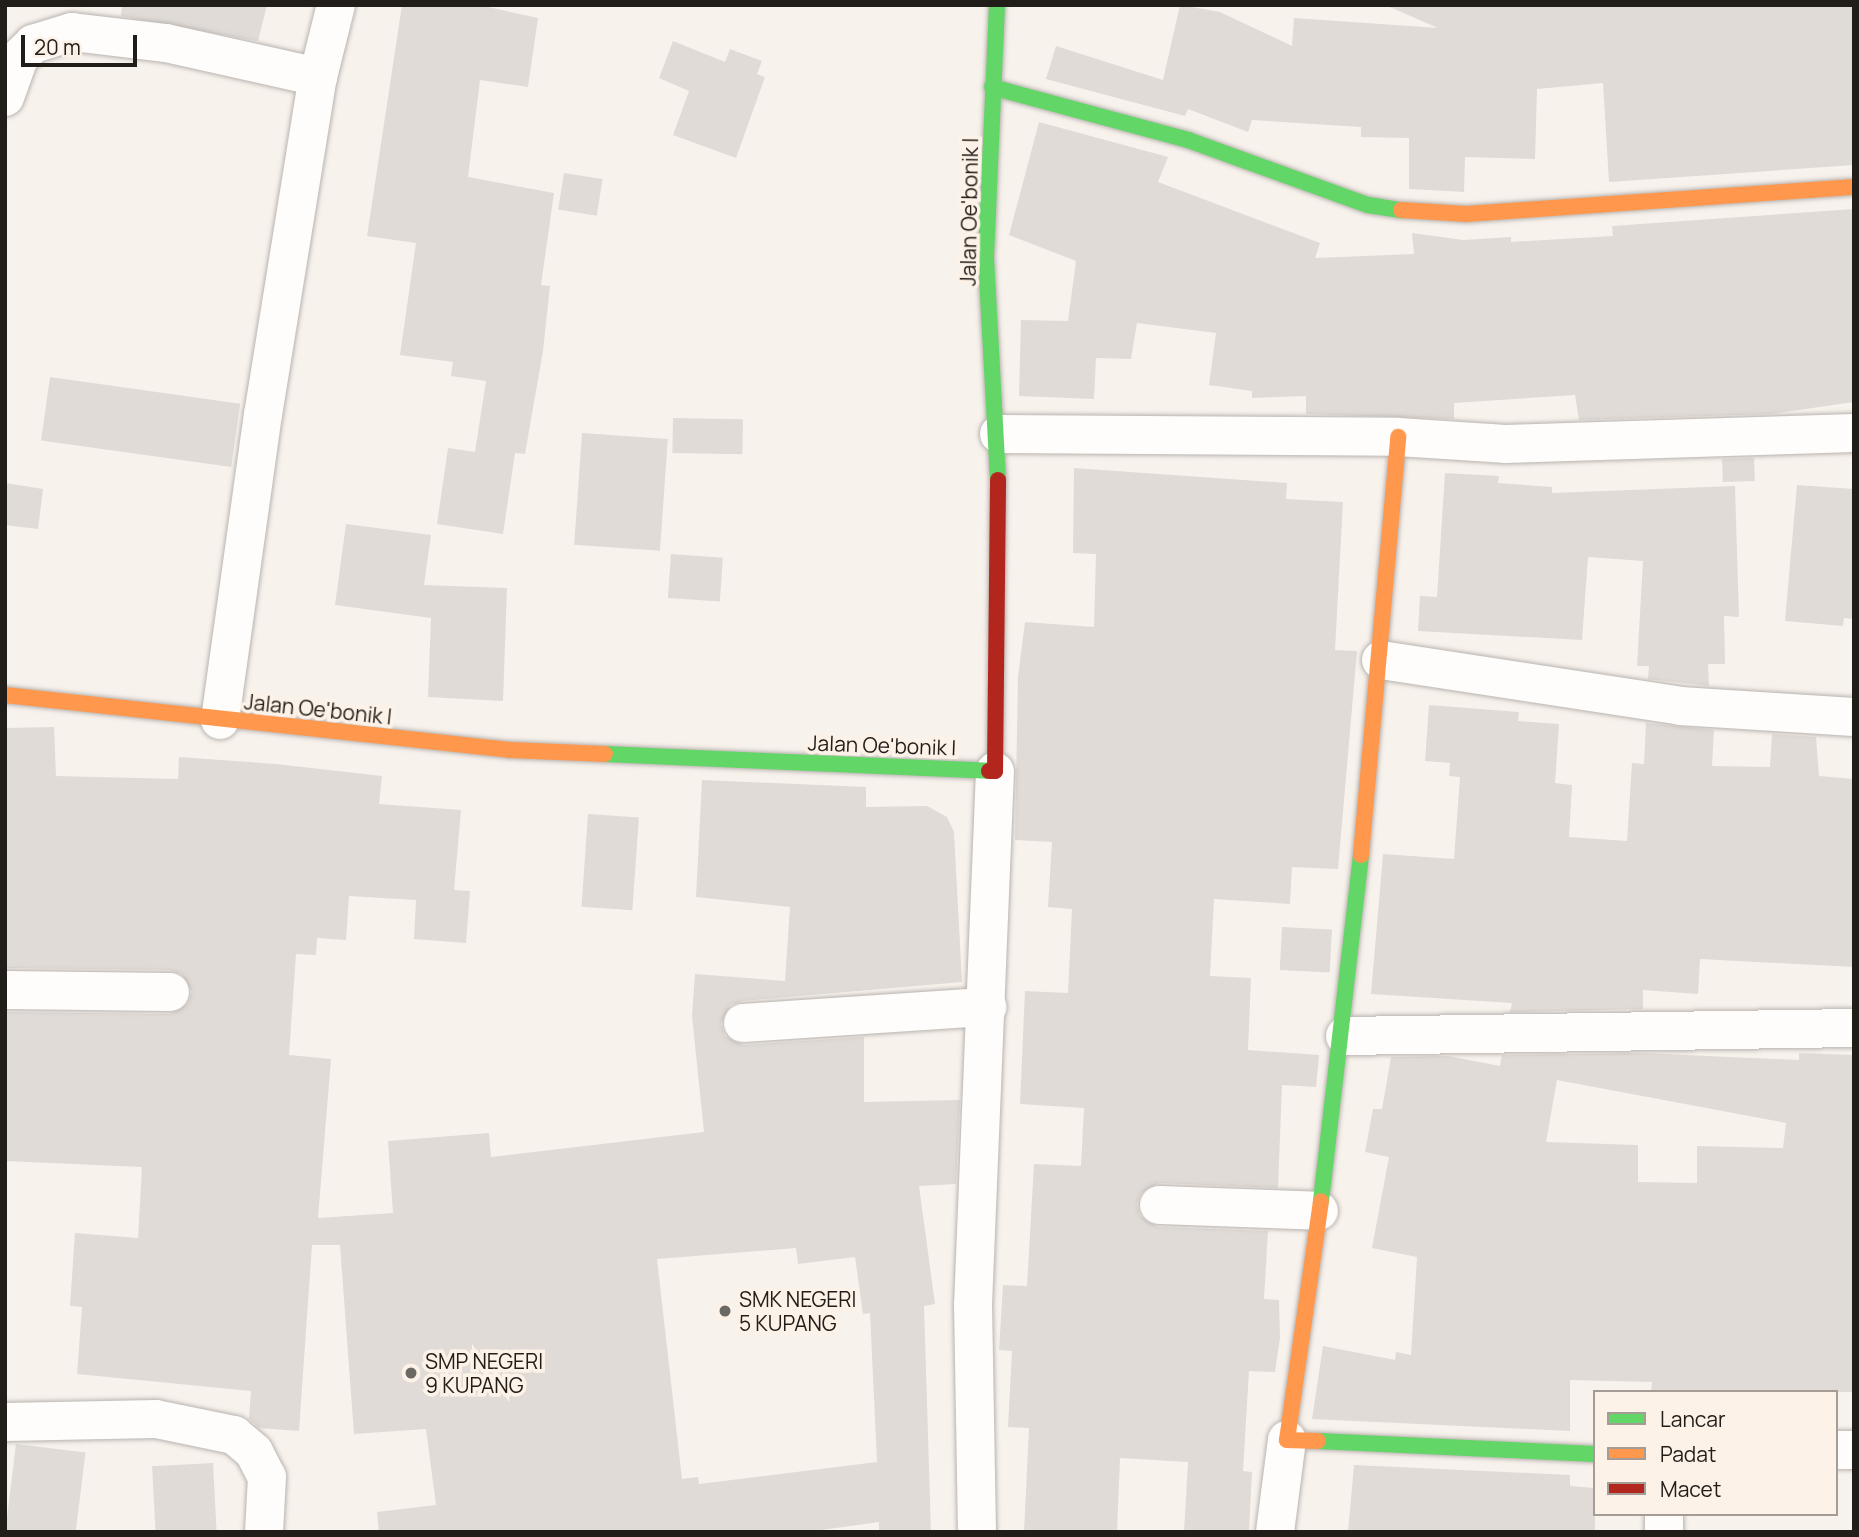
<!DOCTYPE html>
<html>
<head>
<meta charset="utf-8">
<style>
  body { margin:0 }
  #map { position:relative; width:1859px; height:1537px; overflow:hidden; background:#f8f2ed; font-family:Manrope,sans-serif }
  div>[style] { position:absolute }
  .building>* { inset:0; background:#e0dbd7; transform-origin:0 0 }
  .roads { filter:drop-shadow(0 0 2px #b9b4b0) drop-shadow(0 0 2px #b9b4b0) }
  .street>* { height:38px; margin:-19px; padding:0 19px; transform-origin:19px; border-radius:19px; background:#fefdfc }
  .fast>* { height:16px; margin:-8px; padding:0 8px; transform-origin:8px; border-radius:8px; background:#63d668 }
  .slow>* { height:16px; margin:-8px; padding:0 8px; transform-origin:8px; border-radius:8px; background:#ff974d }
  .jam>* { height:16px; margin:-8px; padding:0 8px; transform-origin:8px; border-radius:8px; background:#b3261e }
  .dots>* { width:19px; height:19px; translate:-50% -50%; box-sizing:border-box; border:4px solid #fdf2e8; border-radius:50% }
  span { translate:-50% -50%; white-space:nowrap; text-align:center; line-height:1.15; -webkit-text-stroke:7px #fdf2e8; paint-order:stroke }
  .street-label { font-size:21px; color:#211d19 }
  .poi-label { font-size:21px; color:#211d19 }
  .left { translate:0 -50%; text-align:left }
  .frame { position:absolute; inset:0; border:7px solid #211d19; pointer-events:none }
  .legend { position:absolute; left:1593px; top:1390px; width:245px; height:126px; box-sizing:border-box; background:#fdf2e8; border:2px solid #a59d95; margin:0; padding:9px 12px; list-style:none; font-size:21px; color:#211d19 }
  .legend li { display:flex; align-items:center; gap:14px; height:35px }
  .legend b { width:35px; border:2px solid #a59d95 }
  .scale { position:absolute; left:21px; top:35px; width:116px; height:32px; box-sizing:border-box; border:4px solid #211d19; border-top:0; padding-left:9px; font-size:21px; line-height:24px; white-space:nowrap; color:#211d19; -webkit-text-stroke:5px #fdf2e8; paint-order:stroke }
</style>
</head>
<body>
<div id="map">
  <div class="building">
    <i style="clip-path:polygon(122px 5px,267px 5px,258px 41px,121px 16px)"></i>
    <i style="clip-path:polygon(402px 5px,479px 5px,538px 18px,528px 87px,480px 80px,468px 177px,554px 193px,541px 285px,550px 286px,543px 351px,525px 454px,515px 453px,503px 534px,437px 524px,448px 448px,475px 452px,486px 381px,451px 376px,453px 362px,400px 355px,416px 243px,367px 236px)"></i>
    <i style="clip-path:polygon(1180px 5px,1220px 12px,1292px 46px,1294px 18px,1438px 28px,1385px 5px,1854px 5px,1854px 165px,1609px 182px,1603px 83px,1537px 89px,1535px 159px,1465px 157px,1464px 192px,1409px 189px,1409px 138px,1361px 137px,1361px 127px,1252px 120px,1248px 132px,1188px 109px,1185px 116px,1046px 79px,1056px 46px,1163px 80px)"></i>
    <i style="clip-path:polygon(673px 41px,725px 62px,730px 49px,762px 61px,757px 74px,765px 77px,736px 158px,673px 135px,689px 91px,659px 78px)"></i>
    <i style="clip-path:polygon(1039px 122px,1168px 157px,1158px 182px,1320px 243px,1315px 258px,1414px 254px,1412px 233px,1463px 240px,1511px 237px,1511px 242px,1613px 236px,1612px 226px,1854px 209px,1854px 402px,1771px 414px,1579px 420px,1575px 395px,1454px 403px,1454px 419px,1306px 414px,1306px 396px,1252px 398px,1252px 391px,1209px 385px,1216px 333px,1137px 323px,1131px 359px,1096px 358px,1094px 399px,1019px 396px,1021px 320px,1068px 321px,1076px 261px,1009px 235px)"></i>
    <i style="left:564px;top:173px;width:39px;height:37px;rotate:9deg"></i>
    <i style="left:50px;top:377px;width:192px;height:64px;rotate:8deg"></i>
    <i style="left:673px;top:418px;width:70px;height:35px;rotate:1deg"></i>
    <i style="left:582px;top:433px;width:86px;height:112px;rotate:4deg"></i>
    <i style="left:1754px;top:458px;width:23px;height:32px;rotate:88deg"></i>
    <i style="clip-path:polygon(1074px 468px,1287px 483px,1286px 499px,1343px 502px,1335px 650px,1357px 651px,1338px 869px,1292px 867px,1290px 904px,1214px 899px,1210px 976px,1251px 978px,1248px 1050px,1319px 1055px,1316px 1087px,1282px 1085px,1278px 1188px,1159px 1183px,1141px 1193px,1137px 1204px,1140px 1216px,1158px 1227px,1268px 1231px,1264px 1299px,1279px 1300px,1280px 1338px,1275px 1372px,1249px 1371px,1243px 1471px,1252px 1472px,1249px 1532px,1184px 1532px,1188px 1462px,1120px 1458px,1117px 1532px,1024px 1532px,1029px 1428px,1008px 1427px,1012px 1351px,999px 1350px,1003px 1285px,1027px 1286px,1034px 1164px,1081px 1166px,1084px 1108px,1020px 1104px,1025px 991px,1068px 993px,1072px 909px,1048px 907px,1052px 842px,1015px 840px,1018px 677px,1025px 622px,1094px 627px,1096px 554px,1073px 553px)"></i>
    <i style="clip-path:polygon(1445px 473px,1499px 476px,1498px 483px,1552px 487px,1552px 493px,1735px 486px,1739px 617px,1724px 616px,1725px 664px,1708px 664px,1709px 686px,1648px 679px,1649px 666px,1637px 666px,1643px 561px,1588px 557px,1582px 640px,1418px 631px,1420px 596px,1437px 597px)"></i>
    <i style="clip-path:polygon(5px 483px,43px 489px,38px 529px,5px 525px)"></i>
    <i style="clip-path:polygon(1797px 485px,1854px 489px,1854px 619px,1844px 618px,1843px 626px,1785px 621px)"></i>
    <i style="clip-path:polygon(346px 524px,431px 535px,424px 585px,507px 588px,503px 701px,428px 697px,431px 618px,335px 605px)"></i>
    <i style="left:671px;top:554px;width:52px;height:44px;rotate:4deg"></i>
    <i style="clip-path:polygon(1429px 705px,1519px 712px,1518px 721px,1559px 724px,1555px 783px,1572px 785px,1569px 837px,1627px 841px,1632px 763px,1644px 764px,1646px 723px,1714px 730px,1712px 766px,1770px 767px,1772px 734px,1816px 737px,1819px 776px,1854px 779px,1854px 967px,1700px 959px,1698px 994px,1643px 990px,1643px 1009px,1510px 1012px,1512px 1003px,1371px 994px,1383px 854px,1454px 859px,1460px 777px,1449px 776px,1450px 763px,1425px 761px)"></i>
    <i style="clip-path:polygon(evenodd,54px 727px,56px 776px,178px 779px,179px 757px,276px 764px,382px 776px,379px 804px,461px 810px,454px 890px,470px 891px,466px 943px,414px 939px,416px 900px,349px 896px,346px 940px,317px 938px,316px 955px,296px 954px,289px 1055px,331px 1059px,318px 1218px,393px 1213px,388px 1141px,489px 1133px,491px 1157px,704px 1132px,692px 1016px,695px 974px,785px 981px,790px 907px,696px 897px,702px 780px,866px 787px,866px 807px,927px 806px,947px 817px,954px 832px,962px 982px,742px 1001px,730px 1005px,721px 1024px,725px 1036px,744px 1045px,864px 1037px,864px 1102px,960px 1100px,956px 1184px,919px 1186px,935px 1304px,924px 1306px,931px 1532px,879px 1532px,879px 1522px,807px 1532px,379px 1532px,377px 1512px,436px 1505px,426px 1429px,354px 1434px,340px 1245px,312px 1245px,299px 1431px,259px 1428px,249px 1419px,251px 1391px,77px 1374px,82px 1307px,70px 1306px,75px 1233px,138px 1238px,142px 1167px,5px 1161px,5px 1012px,170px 1014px,188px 1004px,192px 992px,182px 974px,170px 970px,5px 968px,5px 728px,54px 727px,796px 1248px,798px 1264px,855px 1257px,863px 1314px,870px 1313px,877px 1462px,699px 1484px,698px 1477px,682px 1479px,657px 1259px,796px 1248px)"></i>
    <i style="left:588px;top:814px;width:51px;height:93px;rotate:4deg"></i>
    <i style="left:1282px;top:927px;width:50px;height:43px;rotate:3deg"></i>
    <i style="clip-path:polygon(evenodd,1641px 1053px,1799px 1060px,1799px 1053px,1854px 1055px,1854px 1392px,1651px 1392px,1652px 1382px,1570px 1380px,1570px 1431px,1312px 1419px,1323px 1346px,1395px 1360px,1396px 1352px,1411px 1355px,1417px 1257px,1372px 1248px,1389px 1157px,1365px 1152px,1373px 1109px,1382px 1109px,1391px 1057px,1448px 1056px,1500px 1066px,1502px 1055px,1641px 1053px,1557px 1080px,1786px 1123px,1783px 1148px,1697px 1146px,1697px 1183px,1638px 1182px,1638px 1145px,1546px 1142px,1557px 1080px)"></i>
    <i style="left:16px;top:1444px;width:70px;height:89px;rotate:7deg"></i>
    <i style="left:213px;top:1463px;width:69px;height:61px;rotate:87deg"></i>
    <i style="clip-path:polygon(1354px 1465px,1570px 1475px,1570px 1486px,1595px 1488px,1595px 1532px,1348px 1532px)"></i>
  </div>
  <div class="roads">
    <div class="street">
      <i style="left:5px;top:97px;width:41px;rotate:-70.3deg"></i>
      <i style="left:19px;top:58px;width:20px;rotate:-45deg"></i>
      <i style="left:33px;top:44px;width:41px;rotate:-17.1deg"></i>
      <i style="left:72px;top:32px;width:95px;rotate:6.7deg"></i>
      <i style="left:166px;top:43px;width:156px;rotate:12.6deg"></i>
      <i style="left:999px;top:434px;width:399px;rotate:0.4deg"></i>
      <i style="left:1398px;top:437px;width:107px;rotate:3.7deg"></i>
      <i style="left:1505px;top:444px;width:349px;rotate:-1.8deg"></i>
      <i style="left:1381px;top:660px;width:303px;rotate:8.7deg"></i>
      <i style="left:1680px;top:706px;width:174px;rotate:3.6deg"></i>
      <i style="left:220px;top:720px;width:308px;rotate:-82deg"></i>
      <i style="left:263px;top:415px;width:342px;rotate:-80.8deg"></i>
      <i style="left:318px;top:77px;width:74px;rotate:-76deg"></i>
      <i style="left:5px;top:990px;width:165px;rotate:0.7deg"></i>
      <i style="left:743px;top:1023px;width:245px;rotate:-3.8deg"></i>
      <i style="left:1345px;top:1036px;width:509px;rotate:-0.9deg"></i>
      <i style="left:1159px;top:1205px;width:160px;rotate:2.1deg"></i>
      <i style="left:5px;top:1422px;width:151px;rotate:-1.1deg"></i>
      <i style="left:156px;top:1419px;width:80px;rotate:11.6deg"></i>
      <i style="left:234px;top:1435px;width:26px;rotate:40deg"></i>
      <i style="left:254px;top:1452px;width:28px;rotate:63deg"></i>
      <i style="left:267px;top:1477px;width:55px;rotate:93.1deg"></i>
      <i style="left:1836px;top:1450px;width:18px"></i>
      <i style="left:977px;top:1532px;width:227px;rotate:-91deg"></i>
      <i style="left:973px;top:1305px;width:534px;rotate:-87.64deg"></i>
      <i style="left:1275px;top:1532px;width:93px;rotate:-82.6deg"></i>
      <i style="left:1664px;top:1532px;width:18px;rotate:-90deg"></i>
    </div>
    <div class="fast">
      <i style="left:997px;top:5px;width:253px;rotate:92.5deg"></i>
      <i style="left:986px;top:258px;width:222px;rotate:86.9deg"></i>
      <i style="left:992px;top:87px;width:203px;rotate:15.1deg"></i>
      <i style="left:1188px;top:140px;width:191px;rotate:19.9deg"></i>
      <i style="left:1368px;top:205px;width:33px;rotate:9deg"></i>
      <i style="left:605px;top:754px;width:384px;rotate:2.5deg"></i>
      <i style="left:1321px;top:1201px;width:348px;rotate:-83.4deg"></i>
      <i style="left:1318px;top:1441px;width:277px;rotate:2.7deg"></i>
    </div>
    <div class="slow">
      <i style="left:1401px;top:210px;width:66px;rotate:3.5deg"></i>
      <i style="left:1467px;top:214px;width:388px;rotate:-4deg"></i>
      <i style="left:5px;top:695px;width:508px;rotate:6.22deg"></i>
      <i style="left:510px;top:750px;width:95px;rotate:2.4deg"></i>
      <i style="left:1361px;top:855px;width:420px;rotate:-84.9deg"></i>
      <i style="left:1318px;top:1441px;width:31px;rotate:-178deg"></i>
      <i style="left:1287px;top:1440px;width:241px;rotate:-81.9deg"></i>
    </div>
    <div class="jam">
      <i style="left:989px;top:771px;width:6px"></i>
      <i style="left:995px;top:771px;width:291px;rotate:-89.4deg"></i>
    </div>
  </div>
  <div class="dots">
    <i style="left:725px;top:1311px;background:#6c6863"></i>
    <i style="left:411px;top:1373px;background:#6c6863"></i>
  </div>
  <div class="street-label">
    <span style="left:969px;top:212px;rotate:-89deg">Jalan Oe'bonik I</span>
    <span style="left:318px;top:709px;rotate:6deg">Jalan Oe'bonik I</span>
    <span style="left:882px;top:745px;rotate:2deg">Jalan Oe'bonik I</span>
  </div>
  <div class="poi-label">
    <span class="left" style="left:739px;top:1311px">SMK NEGERI<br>5 KUPANG</span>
    <span class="left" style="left:425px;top:1373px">SMP NEGERI<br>9 KUPANG</span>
  </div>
  <div class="frame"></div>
  <ul class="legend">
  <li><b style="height:9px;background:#63d668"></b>Lancar</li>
  <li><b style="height:9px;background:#ff974d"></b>Padat</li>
  <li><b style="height:9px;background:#b3261e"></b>Macet</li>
  </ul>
  <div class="scale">20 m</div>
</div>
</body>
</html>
